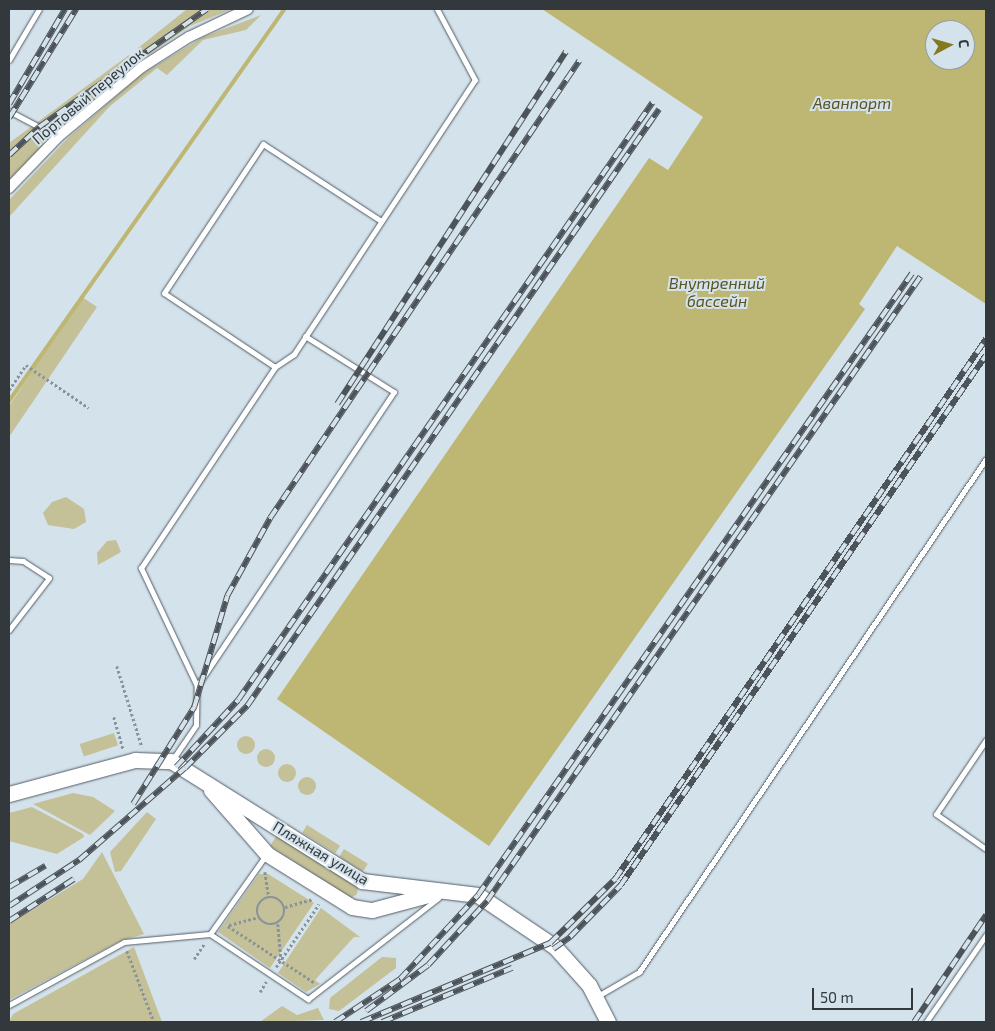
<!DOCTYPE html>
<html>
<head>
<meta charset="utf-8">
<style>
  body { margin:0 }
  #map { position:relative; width:995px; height:1031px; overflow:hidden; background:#d4e2ec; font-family:"Exo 2",sans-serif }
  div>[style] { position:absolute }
  .green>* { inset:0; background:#c4c098; transform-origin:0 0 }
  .round { border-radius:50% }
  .water>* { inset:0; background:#bdb773 }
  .stream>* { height:4px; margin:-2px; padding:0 2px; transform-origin:2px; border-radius:2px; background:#bdb773 }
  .path>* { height:2.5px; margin-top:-1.25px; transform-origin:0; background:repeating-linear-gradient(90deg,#89939a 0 2.5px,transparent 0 5px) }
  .path>.ring { margin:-1.25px; padding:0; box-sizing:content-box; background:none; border:2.5px solid #89939a; border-radius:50% }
  .roads { filter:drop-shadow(0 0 1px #515d65) drop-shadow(0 0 1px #515d65) }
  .lane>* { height:5px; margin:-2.5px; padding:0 2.5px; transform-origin:2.5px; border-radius:2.5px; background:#fff }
  .street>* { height:10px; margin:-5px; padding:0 5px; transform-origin:5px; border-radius:5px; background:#fff }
  .secondary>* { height:15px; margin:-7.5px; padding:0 7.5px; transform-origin:7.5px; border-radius:7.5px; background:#fff }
  .rail>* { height:5.5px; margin-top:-2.75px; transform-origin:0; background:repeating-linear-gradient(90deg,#d4e2ec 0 11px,#4d5459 0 22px); box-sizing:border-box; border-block:1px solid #4d5459 }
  span { translate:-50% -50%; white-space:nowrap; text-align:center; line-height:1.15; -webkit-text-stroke:4px #d4e2ec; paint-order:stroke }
  .street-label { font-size:15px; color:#32383c }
  .water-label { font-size:16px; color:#595421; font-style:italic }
  .frame { position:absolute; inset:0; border:10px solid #32383c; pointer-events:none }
  .north { position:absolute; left:925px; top:20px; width:50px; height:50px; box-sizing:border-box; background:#d4e2ec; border:1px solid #939ea6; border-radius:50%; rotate:84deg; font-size:14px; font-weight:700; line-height:20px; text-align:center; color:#32383c }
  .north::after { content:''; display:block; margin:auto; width:18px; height:22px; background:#837a1f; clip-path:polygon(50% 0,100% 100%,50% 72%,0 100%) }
  .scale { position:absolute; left:812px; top:988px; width:101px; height:22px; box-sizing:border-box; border:2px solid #32383c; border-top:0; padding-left:6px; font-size:15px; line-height:18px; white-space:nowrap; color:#32383c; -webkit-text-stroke:4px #d4e2ec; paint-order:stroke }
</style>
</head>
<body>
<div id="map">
  <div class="green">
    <i style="clip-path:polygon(187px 9px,232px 9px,190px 26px,145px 57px,138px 48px)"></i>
    <i style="clip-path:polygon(261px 15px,246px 30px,203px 40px,167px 75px,157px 68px,109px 107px,9px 217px,9px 200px,68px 138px,142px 74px,203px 37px)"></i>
    <i style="clip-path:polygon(129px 55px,137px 64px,56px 132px,9px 183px,9px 143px)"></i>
    <i style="clip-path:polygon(82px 297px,97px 307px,9px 437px,9px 406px)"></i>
    <i style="clip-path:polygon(66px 497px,84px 509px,86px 522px,74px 529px,48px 525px,43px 513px,52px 502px)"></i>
    <i style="clip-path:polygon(116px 540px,121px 552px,98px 565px,97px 553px,107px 541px)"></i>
    <i style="left:114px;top:733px;width:13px;height:36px;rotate:72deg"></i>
    <i class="round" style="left:237px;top:736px;width:18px;height:18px"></i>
    <i class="round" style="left:257px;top:749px;width:18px;height:18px"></i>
    <i class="round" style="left:278px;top:764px;width:18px;height:18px"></i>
    <i class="round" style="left:298px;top:777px;width:18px;height:18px"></i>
    <i style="clip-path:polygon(73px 793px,93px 797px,115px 811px,90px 835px,33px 804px)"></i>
    <i style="clip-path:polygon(32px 807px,83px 834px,84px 837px,57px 854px,9px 841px,9px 813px)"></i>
    <i style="clip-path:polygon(147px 812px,156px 819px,121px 871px,115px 872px,110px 852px)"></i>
    <i style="left:307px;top:825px;width:39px;height:9px;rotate:32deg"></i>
    <i style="clip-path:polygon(277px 835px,358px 887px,357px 894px,351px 898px,270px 846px)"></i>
    <i style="left:344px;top:849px;width:28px;height:9px;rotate:32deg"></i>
    <i style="clip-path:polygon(102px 852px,144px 934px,118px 942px,9px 1000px,9px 924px,83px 879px)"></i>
    <i style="clip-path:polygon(259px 874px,268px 874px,314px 903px,270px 968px,218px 932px)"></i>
    <i style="clip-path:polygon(321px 908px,360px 937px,354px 937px,315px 980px,320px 984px,306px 992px,278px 973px)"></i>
    <i style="clip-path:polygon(134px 947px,162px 1022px,9px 1022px,13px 1014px)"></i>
    <i style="clip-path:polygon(382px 957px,396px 958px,396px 968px,339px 1011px,329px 1009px,330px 998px)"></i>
    <i style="clip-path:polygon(282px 1006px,297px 1015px,318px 1008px,324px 1020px,260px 1022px)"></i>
  </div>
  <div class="water">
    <i style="clip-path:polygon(evenodd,542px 9px,986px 9px,986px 304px,897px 246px,859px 304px,865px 309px,489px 846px,277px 699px,649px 158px,668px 170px,703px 117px,542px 9px,935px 30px,965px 30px,965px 60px,935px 60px,935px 30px)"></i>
  </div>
  <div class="stream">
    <i style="left:9px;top:401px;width:479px;rotate:-54.9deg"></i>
  </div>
  <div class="path">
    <i style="left:9px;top:390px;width:30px;rotate:-56deg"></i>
    <i style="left:26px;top:365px;width:76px;rotate:34.3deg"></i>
    <i style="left:117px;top:666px;width:85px;rotate:72.8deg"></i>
    <i style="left:114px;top:717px;width:33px;rotate:74deg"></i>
    <i style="left:265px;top:872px;width:25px;rotate:81deg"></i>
    <i class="ring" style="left:257px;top:897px;width:25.5px;height:25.5px"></i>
    <i style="left:285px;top:907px;width:29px;rotate:-16deg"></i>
    <i style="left:278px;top:924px;width:36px;rotate:85deg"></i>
    <i style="left:229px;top:925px;width:31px;rotate:-15deg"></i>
    <i style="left:228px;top:926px;width:104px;rotate:33.2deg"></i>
    <i style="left:127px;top:951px;width:76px;rotate:69.2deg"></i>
    <i style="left:194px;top:959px;width:18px;rotate:-56deg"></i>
    <i style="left:276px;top:967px;width:76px;rotate:-55.7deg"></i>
    <i style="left:260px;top:992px;width:12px;rotate:-59deg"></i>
  </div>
  <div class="roads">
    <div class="lane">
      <i style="left:9px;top:60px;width:59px;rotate:-59.5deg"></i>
      <i style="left:9px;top:111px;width:55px;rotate:28deg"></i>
      <i style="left:275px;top:367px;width:133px;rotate:-146.3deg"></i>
      <i style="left:164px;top:293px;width:179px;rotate:-56.4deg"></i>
      <i style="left:263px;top:144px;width:141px;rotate:33.1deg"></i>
      <i style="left:9px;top:560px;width:14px;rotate:4deg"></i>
      <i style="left:23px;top:561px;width:31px;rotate:33deg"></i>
      <i style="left:49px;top:578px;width:66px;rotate:127.6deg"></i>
      <i style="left:197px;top:686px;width:354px;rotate:-56.2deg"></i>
      <i style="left:394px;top:392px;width:105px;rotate:-147.8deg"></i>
      <i style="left:986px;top:740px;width:89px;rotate:124deg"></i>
      <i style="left:936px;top:814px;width:61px;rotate:35deg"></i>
      <i style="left:173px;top:759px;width:41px;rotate:-55.9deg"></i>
      <i style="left:196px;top:725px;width:39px;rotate:-89deg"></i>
      <i style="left:197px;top:686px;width:131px;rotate:-115.4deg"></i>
      <i style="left:141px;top:568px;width:242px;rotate:-56.3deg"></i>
      <i style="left:275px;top:367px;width:23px;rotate:-34deg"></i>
      <i style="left:294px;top:354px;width:328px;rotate:-56.6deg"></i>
      <i style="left:475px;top:80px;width:81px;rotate:-118.2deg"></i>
      <i style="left:210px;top:934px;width:97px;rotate:-54.7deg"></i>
      <i style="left:596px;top:997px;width:50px;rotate:-30.2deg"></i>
      <i style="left:639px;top:972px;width:619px;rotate:-55.93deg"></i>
      <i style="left:9px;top:1005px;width:131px;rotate:-28.7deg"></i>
      <i style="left:124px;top:942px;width:86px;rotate:-5.3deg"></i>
      <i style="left:210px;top:934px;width:118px;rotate:33.6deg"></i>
      <i style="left:308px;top:999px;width:165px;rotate:-37.8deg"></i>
      <i style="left:926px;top:1022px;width:106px;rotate:-55.4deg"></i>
    </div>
    <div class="street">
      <i style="left:9px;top:188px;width:71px;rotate:-46.1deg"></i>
      <i style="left:58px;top:137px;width:109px;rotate:-39.8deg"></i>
      <i style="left:142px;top:67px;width:56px;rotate:-32.6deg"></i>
      <i style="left:189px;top:37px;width:65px;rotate:-25.4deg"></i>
    </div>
    <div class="secondary">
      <i style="left:211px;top:790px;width:85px;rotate:48.8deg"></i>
      <i style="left:267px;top:854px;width:100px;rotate:31.9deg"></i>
      <i style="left:352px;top:907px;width:20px;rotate:9deg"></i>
      <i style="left:372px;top:910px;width:66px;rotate:-14.9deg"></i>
      <i style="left:9px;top:794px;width:131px;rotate:-15.1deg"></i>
      <i style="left:135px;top:760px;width:36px;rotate:2deg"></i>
      <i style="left:171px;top:761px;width:226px;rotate:32.1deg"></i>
      <i style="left:362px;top:881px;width:117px;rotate:6.9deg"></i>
      <i style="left:478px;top:895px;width:93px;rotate:34deg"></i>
      <i style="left:555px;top:947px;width:51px;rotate:48.2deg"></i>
      <i style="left:589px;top:985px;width:42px;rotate:62.8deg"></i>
    </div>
  </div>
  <div class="rail">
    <i style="left:9px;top:104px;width:110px;rotate:-59.5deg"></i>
    <i style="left:9px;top:118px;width:128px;rotate:-58.4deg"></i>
    <i style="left:9px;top:155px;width:41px;rotate:-43deg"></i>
    <i style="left:39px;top:127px;width:205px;rotate:-35.1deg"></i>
    <i style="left:337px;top:404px;width:420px;rotate:-57deg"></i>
    <i style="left:176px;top:767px;width:91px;rotate:-47.2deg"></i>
    <i style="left:238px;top:700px;width:727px;rotate:-55.26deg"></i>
    <i style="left:133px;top:804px;width:115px;rotate:-57.8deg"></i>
    <i style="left:194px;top:707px;width:116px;rotate:-73.4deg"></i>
    <i style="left:227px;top:596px;width:89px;rotate:-61.1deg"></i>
    <i style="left:270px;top:518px;width:552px;rotate:-55.94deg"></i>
    <i style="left:9px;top:887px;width:42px;rotate:-30.3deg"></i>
    <i style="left:9px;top:906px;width:84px;rotate:-33.3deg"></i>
    <i style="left:79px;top:860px;width:140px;rotate:-41deg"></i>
    <i style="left:185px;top:768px;width:88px;rotate:-45deg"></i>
    <i style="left:247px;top:706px;width:725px;rotate:-55.39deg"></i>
    <i style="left:9px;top:921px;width:77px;rotate:-32.9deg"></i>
    <i style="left:553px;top:949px;width:21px;rotate:-35deg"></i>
    <i style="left:570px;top:937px;width:71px;rotate:-45.6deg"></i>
    <i style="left:620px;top:886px;width:645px;rotate:-55.42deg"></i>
    <i style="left:366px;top:1011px;width:77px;rotate:-36.6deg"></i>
    <i style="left:428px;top:965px;width:87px;rotate:-47.3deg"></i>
    <i style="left:487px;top:901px;width:760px;rotate:-55.24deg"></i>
    <i style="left:335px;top:1022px;width:78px;rotate:-33.5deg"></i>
    <i style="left:400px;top:979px;width:115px;rotate:-47.1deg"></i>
    <i style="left:478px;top:895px;width:758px;rotate:-55.09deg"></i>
    <i style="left:361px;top:1022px;width:205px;rotate:-22.7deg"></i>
    <i style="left:550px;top:943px;width:91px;rotate:-44.6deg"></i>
    <i style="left:615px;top:879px;width:655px;rotate:-55.51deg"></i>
    <i style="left:382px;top:1022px;width:141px;rotate:-22.6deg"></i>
    <i style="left:914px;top:1022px;width:129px;rotate:-56.1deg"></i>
  </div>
  <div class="street-label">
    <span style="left:88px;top:96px;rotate:-40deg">Портовый переулок</span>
    <span style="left:321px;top:853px;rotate:31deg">Пляжная улица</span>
  </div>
  <div class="water-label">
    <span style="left:852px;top:103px">Аванпорт</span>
    <span style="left:717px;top:292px">Внутренний<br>бассейн</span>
  </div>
  <div class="frame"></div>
  <div class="north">С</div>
  <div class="scale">50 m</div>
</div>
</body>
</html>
